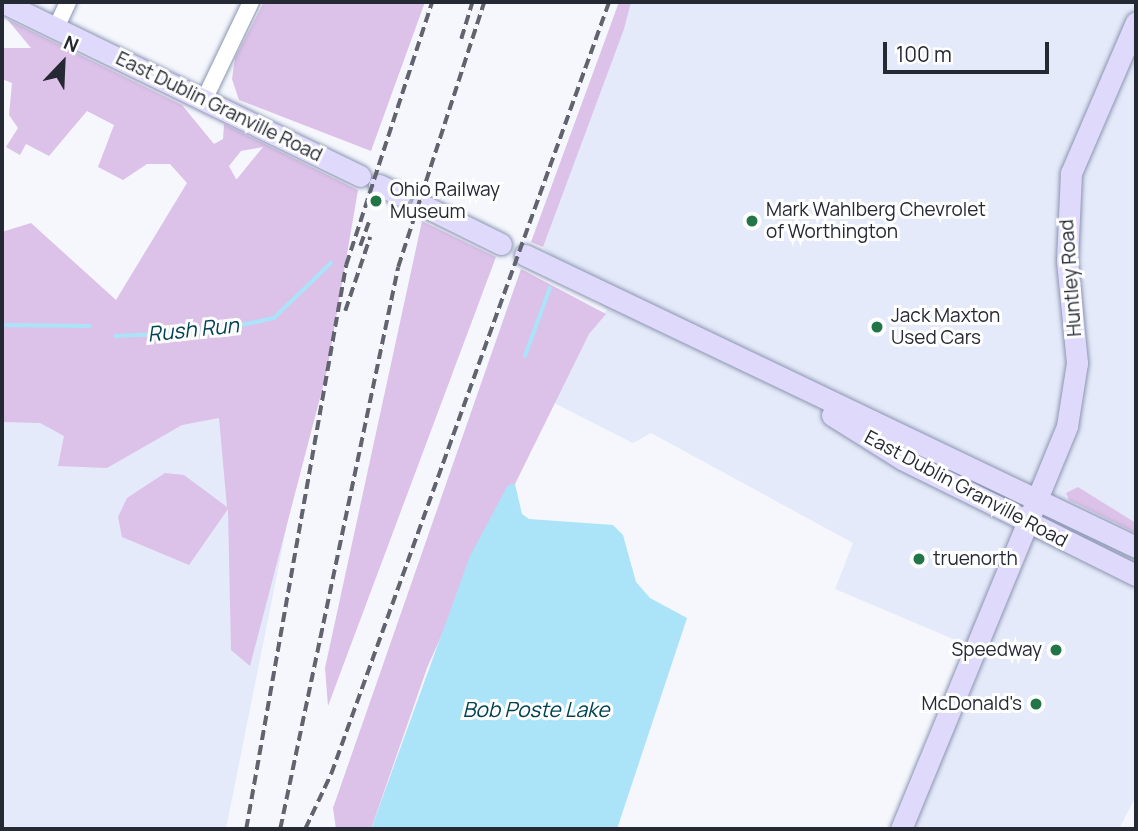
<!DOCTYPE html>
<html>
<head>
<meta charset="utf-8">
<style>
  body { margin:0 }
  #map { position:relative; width:1138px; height:831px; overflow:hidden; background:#f5f7fd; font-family:Manrope,sans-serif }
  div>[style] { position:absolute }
  .built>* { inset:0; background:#e4eaf9 }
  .green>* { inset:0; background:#dcc1e8 }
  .water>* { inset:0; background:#abe3f9 }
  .stream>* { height:3.5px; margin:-1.75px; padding:0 1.75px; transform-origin:1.75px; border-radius:1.75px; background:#abe3f9 }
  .roads { filter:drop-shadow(0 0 2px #8b95b1) drop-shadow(0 0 2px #8b95b1) }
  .minor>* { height:16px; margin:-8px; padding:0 8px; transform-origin:8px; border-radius:8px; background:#fff }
  .major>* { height:21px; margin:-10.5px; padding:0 10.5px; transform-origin:10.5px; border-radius:10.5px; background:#dfd9fc }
  .rail>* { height:3.5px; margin-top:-1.75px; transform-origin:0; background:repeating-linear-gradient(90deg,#61646e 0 10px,transparent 0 15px) }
  .dots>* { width:19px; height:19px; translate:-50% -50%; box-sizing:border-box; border:4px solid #fff; border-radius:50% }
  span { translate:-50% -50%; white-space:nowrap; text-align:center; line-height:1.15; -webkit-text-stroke:6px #fff; paint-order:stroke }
  .street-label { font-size:19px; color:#252934 }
  .poi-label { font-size:19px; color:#252934 }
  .left { translate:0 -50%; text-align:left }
  .right { translate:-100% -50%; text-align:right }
  .water-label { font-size:21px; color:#004254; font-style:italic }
  .frame { position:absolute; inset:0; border:4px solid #252934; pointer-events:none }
  .north { position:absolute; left:28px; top:28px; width:70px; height:70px; -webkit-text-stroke:5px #fff; paint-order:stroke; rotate:23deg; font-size:19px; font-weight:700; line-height:28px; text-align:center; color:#252934 }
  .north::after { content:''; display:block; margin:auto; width:24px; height:32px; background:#252934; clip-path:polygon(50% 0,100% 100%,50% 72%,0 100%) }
  .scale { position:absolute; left:883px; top:42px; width:166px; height:32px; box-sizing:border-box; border:4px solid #252934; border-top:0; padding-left:9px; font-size:21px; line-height:24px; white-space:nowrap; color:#252934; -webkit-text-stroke:5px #fff; paint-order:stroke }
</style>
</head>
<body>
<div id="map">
  <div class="built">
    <i style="clip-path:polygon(631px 2px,1136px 2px,1136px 523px,1078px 487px,1066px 496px,1136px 533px,1136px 796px,1119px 829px,901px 829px,979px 650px,835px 589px,853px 543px,651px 433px,633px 443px,548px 400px,585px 333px,607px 310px,543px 247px)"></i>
    <i style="clip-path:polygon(2px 276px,308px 420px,226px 829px,2px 829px)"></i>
  </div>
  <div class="green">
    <i style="clip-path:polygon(264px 2px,425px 2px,371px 151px,239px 100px,232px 79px,235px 58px)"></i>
    <i style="clip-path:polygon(619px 2px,631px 2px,624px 29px,543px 247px,531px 242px)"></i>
    <i style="clip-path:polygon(evenodd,7px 19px,182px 105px,214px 144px,223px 139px,224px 124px,358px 190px,327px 371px,250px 666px,231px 650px,228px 509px,189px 565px,122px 537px,118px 517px,127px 498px,165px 473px,184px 475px,227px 507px,219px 418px,182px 425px,107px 468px,58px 466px,64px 436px,40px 423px,2px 422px,2px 232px,31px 223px,116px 300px,187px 183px,170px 164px,147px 164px,123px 180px,98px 167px,114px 125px,87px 111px,49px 156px,26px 144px,20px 155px,6px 147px,18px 128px,9px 115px,12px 83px,2px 79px,2px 48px,31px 48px,7px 19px,263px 147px,237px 179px,236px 179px,229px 166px,241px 151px,263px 147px)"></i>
    <i style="clip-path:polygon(422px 221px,496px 257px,328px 706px,325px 668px)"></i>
    <i style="clip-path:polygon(521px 269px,606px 314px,589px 334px,515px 484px,508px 486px,427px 668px,371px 829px,336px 829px,333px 808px)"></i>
    <i style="clip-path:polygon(1078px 487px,1136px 523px,1136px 533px,1069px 500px,1066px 493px)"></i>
  </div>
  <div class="water">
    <i style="clip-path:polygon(515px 484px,522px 514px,529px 519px,613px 525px,623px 535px,636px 582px,650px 598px,687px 618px,617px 829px,371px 829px,470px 556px,508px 485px)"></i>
  </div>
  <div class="stream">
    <i style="left:2px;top:325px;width:88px;rotate:0.7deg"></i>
    <i style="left:115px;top:336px;width:95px;rotate:-2.4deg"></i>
    <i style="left:210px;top:332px;width:66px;rotate:-12.3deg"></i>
    <i style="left:274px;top:318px;width:79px;rotate:-44deg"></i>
    <i style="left:525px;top:356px;width:72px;rotate:-69.8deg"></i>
  </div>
  <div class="roads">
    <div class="minor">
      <i style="left:56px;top:28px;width:29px;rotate:-65deg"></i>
      <i style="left:204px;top:100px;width:109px;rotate:-64.4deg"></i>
    </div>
    <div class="major">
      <i style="left:2px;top:2px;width:398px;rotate:25.9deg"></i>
      <i style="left:379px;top:185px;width:23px;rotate:25deg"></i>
      <i style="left:422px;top:205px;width:88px;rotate:26.3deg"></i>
      <i style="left:525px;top:255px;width:677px;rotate:25.54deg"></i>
      <i style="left:832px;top:415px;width:83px;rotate:32.2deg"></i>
      <i style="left:902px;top:459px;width:261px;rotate:26.4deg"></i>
      <i style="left:901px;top:829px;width:436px;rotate:-67.6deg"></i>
      <i style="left:1067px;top:426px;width:64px;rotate:-81deg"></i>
      <i style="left:1077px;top:363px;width:102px;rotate:-95.6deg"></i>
      <i style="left:1067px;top:261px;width:88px;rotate:-87.4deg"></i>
      <i style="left:1071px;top:173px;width:164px;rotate:-66.7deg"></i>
    </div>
  </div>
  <div class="rail">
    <i style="left:461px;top:39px;width:39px;rotate:-73deg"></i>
    <i style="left:360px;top:246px;width:27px;rotate:-70deg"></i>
    <i style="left:345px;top:311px;width:78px;rotate:-71.3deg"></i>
    <i style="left:246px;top:829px;width:573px;rotate:-79.95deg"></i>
    <i style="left:346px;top:265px;width:277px;rotate:-71.9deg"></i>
    <i style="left:280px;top:829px;width:574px;rotate:-78.14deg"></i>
    <i style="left:398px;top:267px;width:279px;rotate:-72deg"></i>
    <i style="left:305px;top:829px;width:61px;rotate:-64.7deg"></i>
    <i style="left:331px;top:774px;width:821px;rotate:-70.2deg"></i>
  </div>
  <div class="dots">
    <i style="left:376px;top:201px;background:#227547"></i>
    <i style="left:752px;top:221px;background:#227547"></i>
    <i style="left:877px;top:327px;background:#227547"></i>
    <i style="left:919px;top:559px;background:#227547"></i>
    <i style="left:1056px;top:650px;background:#227547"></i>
    <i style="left:1036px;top:704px;background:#227547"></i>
  </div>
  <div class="street-label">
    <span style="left:219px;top:107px;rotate:26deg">East Dublin Granville Road</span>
    <span style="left:1071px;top:278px;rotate:-94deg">Huntley Road</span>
    <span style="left:966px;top:489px;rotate:28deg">East Dublin Granville Road</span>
  </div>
  <div class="poi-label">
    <span class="left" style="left:390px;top:201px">Ohio Railway<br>Museum</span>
    <span class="left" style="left:766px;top:221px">Mark Wahlberg Chevrolet<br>of Worthington</span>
    <span class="left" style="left:891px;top:327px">Jack Maxton<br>Used Cars</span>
    <span class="left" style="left:933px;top:559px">truenorth</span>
    <span class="right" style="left:1042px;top:650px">Speedway</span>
    <span class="right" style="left:1022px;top:704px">McDonald's</span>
  </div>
  <div class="water-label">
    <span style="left:193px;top:329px;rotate:-6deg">Rush Run</span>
    <span style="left:536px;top:709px">Bob Poste Lake</span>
  </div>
  <div class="frame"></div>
  <div class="north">N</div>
  <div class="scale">100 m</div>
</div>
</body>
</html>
